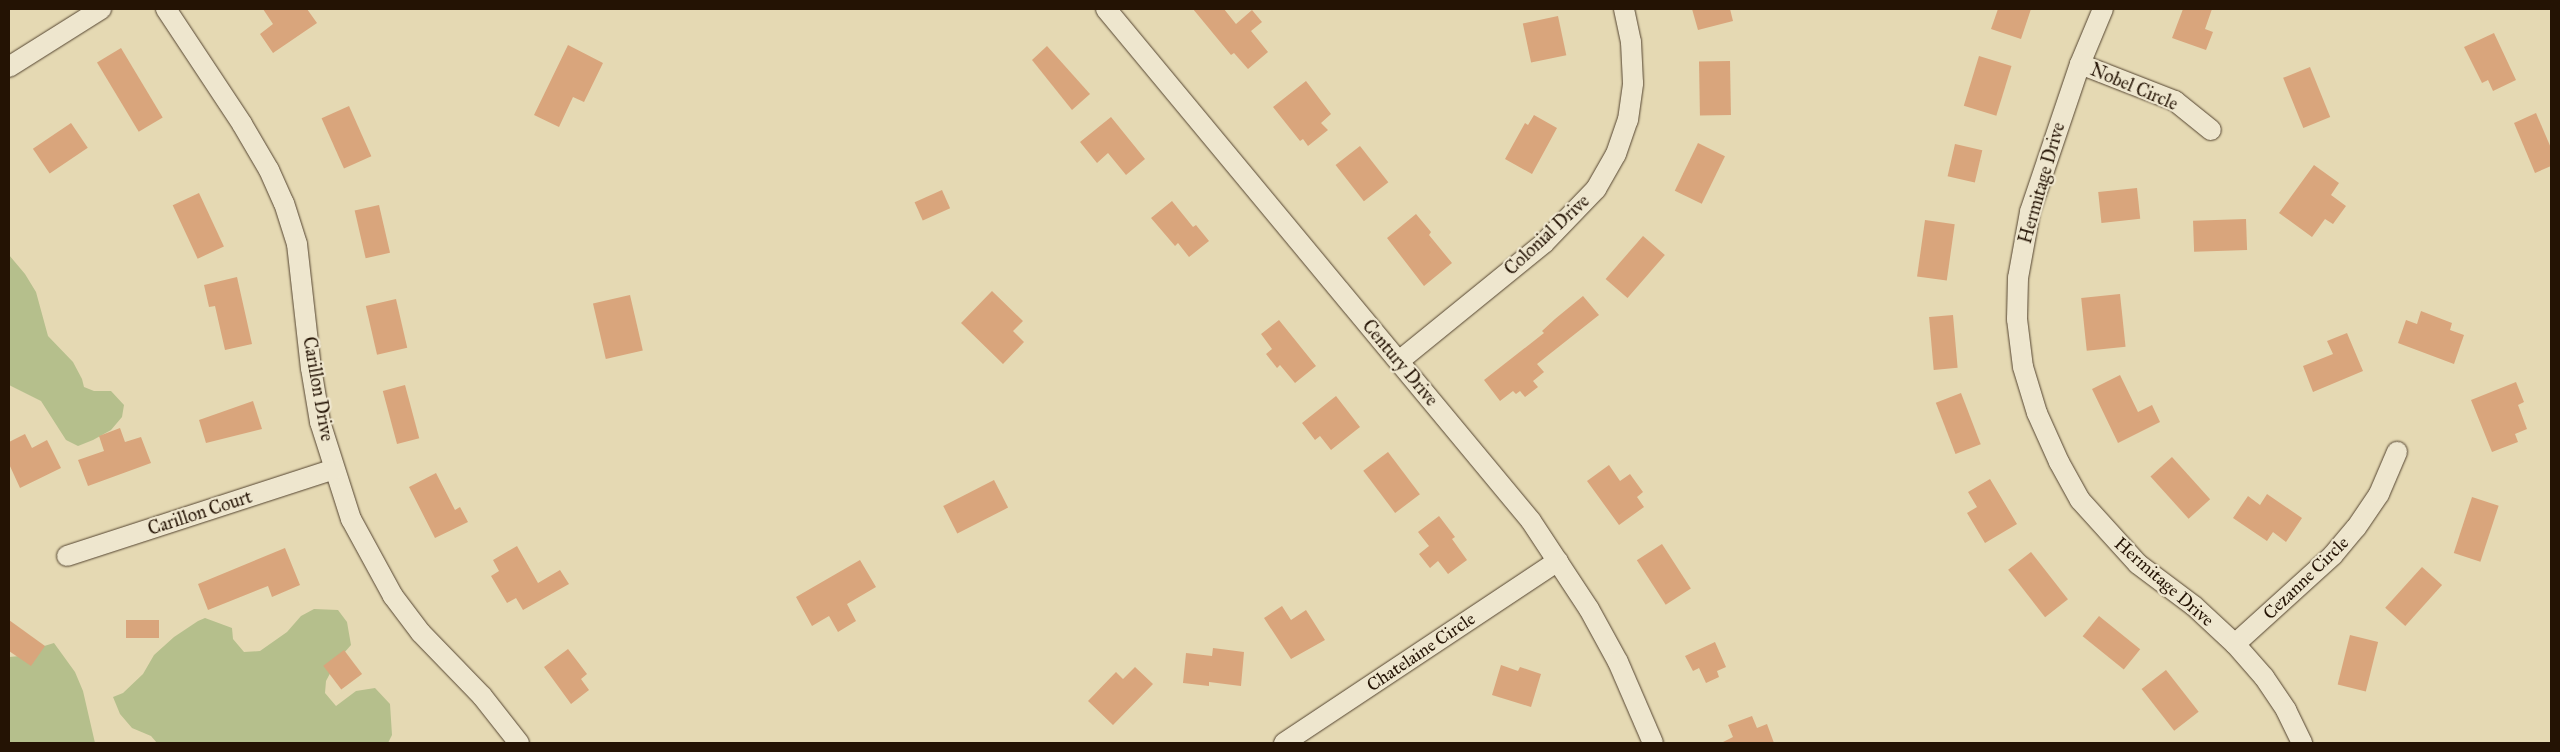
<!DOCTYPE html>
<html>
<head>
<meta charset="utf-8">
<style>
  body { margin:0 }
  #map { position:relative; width:2560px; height:752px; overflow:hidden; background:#e5d9b3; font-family:"IM FELL Great Primer",serif }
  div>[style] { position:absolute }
  .green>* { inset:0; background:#b5bf8c }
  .building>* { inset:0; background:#d9a57c; transform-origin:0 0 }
  .roads { filter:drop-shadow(0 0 1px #544430) drop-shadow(0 0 1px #544430) }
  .street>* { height:20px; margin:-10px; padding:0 10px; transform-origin:10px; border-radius:10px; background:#eee6ce }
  span { translate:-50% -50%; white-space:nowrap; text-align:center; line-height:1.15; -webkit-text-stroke:4.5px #eee6ce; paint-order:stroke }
  .street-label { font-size:18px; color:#241304 }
  .frame { position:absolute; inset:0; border:10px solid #241304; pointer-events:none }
</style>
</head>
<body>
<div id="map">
  <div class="green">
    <i style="clip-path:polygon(9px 255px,25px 274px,36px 292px,48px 336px,73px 362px,82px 379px,84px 387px,94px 391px,111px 391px,124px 405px,122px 417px,111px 430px,93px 440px,78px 446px,66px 440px,41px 401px,9px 385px)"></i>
    <i style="clip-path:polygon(314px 609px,338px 610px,347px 622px,351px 645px,336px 662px,326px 681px,325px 693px,336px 706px,356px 691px,375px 688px,390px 704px,392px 735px,388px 743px,157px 743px,151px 736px,132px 728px,120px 714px,113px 697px,123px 693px,143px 674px,154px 655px,174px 637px,198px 621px,205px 618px,232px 628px,233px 639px,244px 652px,260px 651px,287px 632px,301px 616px)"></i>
    <i style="clip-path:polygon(54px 643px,75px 672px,83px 691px,95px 743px,9px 743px,9px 657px,31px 655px,41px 647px)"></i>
  </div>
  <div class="building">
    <i style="clip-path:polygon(263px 9px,307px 9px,317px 23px,273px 53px,260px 34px,273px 24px)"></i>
    <i style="clip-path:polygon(1193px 9px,1224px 9px,1236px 24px,1252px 10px,1262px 22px,1251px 31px,1268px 52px,1248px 69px,1234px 53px,1231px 55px)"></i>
    <i style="clip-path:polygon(1692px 9px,1730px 9px,1733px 21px,1698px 30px)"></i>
    <i style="clip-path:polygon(1998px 9px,2031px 9px,2021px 39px,1991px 29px)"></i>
    <i style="clip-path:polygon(2183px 9px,2212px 9px,2205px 29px,2213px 32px,2206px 50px,2172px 38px)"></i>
    <i style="left:1558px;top:16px;width:40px;height:36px;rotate:78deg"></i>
    <i style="clip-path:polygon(2494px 33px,2516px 80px,2493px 91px,2488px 80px,2482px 83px,2464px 47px)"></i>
    <i style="clip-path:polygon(568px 45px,603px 63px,584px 102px,573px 97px,559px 127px,534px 115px)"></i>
    <i style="clip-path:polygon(1047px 46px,1090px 94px,1072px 110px,1032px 60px)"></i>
    <i style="left:121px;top:48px;width:81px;height:28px;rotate:59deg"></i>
    <i style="left:1979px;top:56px;width:34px;height:52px;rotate:17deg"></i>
    <i style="left:1730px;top:61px;width:54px;height:31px;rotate:89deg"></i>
    <i style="left:2310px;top:67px;width:54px;height:29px;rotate:68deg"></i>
    <i style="clip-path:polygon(1306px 81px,1331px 114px,1321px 123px,1328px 130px,1308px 146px,1303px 139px,1300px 141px,1273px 107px)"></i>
    <i style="left:349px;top:106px;width:55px;height:30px;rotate:66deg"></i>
    <i style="clip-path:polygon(2536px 113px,2551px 148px,2551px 166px,2535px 173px,2514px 123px)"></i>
    <i style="clip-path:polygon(1534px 115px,1557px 128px,1532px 174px,1505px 159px,1525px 123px,1528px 125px)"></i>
    <i style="clip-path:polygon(1111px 117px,1145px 159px,1126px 175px,1108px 153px,1097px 163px,1080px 142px)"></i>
    <i style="left:71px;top:123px;width:30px;height:46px;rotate:56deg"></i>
    <i style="left:1698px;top:143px;width:30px;height:53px;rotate:26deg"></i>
    <i style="left:1955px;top:144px;width:28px;height:33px;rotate:13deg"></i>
    <i style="left:1360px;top:146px;width:46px;height:31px;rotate:52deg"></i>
    <i style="clip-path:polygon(2314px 165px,2339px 183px,2331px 195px,2346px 206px,2333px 224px,2325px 219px,2312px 237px,2279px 213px)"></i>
    <i style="left:2137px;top:188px;width:31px;height:39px;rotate:84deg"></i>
    <i style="left:942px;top:190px;width:20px;height:30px;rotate:66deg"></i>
    <i style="left:199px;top:193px;width:59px;height:29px;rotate:65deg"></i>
    <i style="clip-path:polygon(1172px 201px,1193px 227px,1196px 225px,1209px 241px,1189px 257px,1178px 243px,1175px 246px,1151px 218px)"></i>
    <i style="left:379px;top:205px;width:49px;height:25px;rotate:77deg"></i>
    <i style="clip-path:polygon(1416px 214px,1431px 232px,1429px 235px,1452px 263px,1424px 286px,1387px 238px)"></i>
    <i style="left:2246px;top:219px;width:31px;height:53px;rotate:88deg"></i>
    <i style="left:1925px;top:220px;width:30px;height:57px;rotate:8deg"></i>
    <i style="left:1643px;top:236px;width:29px;height:57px;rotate:41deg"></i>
    <i style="clip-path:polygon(237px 277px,252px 344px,225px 350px,215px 306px,209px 307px,204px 285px)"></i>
    <i style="clip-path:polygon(992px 291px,1023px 321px,1013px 331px,1024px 342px,1003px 364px,961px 323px)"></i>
    <i style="left:2120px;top:294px;width:53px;height:39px;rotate:84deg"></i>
    <i style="left:630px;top:295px;width:57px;height:38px;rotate:77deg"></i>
    <i style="clip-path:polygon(1583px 296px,1599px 315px,1537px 364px,1544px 372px,1533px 381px,1538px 387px,1525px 397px,1520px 391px,1516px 394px,1513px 391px,1500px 401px,1484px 380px,1544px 333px,1542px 331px,1555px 319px)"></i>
    <i style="left:396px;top:299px;width:50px;height:31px;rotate:77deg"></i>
    <i style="clip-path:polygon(2421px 311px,2452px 323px,2450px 330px,2464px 335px,2454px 364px,2398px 343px,2406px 320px,2417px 324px)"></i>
    <i style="left:1953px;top:315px;width:53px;height:24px;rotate:85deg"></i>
    <i style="clip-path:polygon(1279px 320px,1316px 366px,1295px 383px,1280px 365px,1277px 368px,1266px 354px,1272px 349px,1261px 334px)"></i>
    <i style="clip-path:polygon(2347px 333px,2363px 371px,2313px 392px,2303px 366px,2333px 354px,2327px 341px)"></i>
    <i style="clip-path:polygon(2120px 375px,2138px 412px,2152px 405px,2160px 422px,2118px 443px,2092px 389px)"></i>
    <i style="clip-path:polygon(2516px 382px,2524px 402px,2518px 405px,2527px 429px,2515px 434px,2518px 442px,2492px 452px,2471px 400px)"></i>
    <i style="left:405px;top:385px;width:55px;height:23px;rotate:75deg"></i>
    <i style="left:1961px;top:393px;width:55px;height:27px;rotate:69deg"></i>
    <i style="clip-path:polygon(1336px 396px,1360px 427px,1331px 450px,1320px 436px,1315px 440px,1302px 423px)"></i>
    <i style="clip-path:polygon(253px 401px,262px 429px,206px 443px,199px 420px)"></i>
    <i style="clip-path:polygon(120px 428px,125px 442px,141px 437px,151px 463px,88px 486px,78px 460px,104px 451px,99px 436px)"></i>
    <i style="clip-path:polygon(25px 434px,32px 448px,47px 440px,61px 468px,20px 488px,9px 464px,9px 442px)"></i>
    <i style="left:1388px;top:452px;width:53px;height:31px;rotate:53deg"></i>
    <i style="left:2172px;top:457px;width:57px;height:29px;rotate:48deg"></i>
    <i style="clip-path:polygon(1609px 465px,1620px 481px,1630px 474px,1643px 492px,1637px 497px,1644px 507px,1619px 525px,1587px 481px)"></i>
    <i style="clip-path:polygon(436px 473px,455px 510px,460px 507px,468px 522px,435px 538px,409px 487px)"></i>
    <i style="clip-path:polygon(1990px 479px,2017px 524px,1985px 543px,1967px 513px,1977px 507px,1968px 492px)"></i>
    <i style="left:994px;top:480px;width:31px;height:57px;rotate:63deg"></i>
    <i style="clip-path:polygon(2267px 494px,2302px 518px,2286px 542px,2273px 532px,2267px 541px,2233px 518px,2248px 496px,2260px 505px)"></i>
    <i style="left:2472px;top:497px;width:28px;height:59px;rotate:18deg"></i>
    <i style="clip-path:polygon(1439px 516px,1455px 537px,1452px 539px,1467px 560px,1448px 574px,1438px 561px,1430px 568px,1419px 554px,1429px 546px,1418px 532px)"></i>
    <i style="left:1662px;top:544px;width:53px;height:30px;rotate:57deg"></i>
    <i style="clip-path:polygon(517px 546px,538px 583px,560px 570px,569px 584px,523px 610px,516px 598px,507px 603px,491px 576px,499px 571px,493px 560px)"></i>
    <i style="clip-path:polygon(285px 548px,300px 585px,272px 597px,268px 586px,208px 610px,198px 584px)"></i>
    <i style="left:2031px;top:552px;width:60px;height:29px;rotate:52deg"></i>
    <i style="clip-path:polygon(860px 560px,876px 587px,847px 604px,856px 621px,838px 632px,829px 616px,812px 626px,796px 597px)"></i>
    <i style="left:2422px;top:567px;width:27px;height:55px;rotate:42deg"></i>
    <i style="clip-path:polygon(1282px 606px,1291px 620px,1306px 610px,1325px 640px,1291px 659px,1264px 618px)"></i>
    <i style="left:2099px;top:616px;width:53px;height:26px;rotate:39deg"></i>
    <i style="clip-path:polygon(9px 620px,45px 646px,31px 666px,9px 651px)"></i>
    <i style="left:126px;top:620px;width:33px;height:18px"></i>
    <i style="left:2350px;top:635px;width:29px;height:51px;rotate:14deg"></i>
    <i style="clip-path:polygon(1715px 642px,1726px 667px,1717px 671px,1719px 677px,1706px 683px,1699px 668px,1693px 671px,1685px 656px)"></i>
    <i style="clip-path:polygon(1213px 648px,1244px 652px,1241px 686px,1209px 682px,1209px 686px,1183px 683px,1186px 653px,1212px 656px)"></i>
    <i style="clip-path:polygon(568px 649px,587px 674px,581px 679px,589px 690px,571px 704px,544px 667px)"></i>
    <i style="left:344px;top:650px;width:30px;height:26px;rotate:53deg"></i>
    <i style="clip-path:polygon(1501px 665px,1518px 671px,1520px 667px,1541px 674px,1531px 707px,1492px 695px)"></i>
    <i style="clip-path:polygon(1135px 667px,1153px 684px,1113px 725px,1088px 701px,1116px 672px,1123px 679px)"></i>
    <i style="left:2166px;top:670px;width:53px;height:31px;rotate:52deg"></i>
    <i style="clip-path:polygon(1752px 716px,1757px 728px,1767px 724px,1774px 743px,1721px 743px,1733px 737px,1728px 725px)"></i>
  </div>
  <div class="roads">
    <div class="street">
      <i style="left:166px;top:9px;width:138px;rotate:56.5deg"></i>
      <i style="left:242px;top:124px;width:53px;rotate:59.6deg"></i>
      <i style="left:269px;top:170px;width:36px;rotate:66deg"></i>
      <i style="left:284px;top:203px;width:43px;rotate:72.4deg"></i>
      <i style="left:297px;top:244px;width:125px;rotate:83.6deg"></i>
      <i style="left:311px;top:368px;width:55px;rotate:80.5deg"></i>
      <i style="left:320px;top:422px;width:102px;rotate:72.3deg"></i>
      <i style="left:351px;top:519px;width:88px;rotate:61.4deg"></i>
      <i style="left:393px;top:596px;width:46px;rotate:52.9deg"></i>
      <i style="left:421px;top:633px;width:88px;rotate:45.9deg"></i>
      <i style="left:482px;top:696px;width:60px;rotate:51.8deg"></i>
      <i style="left:1106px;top:9px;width:665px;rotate:50.3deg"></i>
      <i style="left:1531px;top:521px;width:105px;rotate:56.6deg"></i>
      <i style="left:1589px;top:609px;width:60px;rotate:61.3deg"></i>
      <i style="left:1618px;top:662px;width:88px;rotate:66.6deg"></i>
      <i style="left:2103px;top:9px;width:60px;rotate:112.7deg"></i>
      <i style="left:2080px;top:64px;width:156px;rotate:108.7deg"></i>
      <i style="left:2030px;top:212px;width:67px;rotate:100.3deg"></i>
      <i style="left:2018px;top:278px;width:41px;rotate:91.4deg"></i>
      <i style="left:2017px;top:319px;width:48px;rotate:82.9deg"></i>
      <i style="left:2023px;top:367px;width:48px;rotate:73.1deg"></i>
      <i style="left:2037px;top:413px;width:54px;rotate:65.8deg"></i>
      <i style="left:2059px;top:462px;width:43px;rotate:61.1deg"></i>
      <i style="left:2080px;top:500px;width:86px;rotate:47.8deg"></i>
      <i style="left:2138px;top:564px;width:70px;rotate:36.9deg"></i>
      <i style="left:2194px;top:606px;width:56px;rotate:42.8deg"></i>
      <i style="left:2235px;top:644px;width:44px;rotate:48.7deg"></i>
      <i style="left:2264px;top:677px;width:40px;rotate:56deg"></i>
      <i style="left:2286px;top:710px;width:37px;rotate:64deg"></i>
      <i style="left:2080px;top:64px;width:102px;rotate:21.3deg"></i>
      <i style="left:2175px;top:101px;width:46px;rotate:38.9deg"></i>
      <i style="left:9px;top:67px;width:109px;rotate:-32.2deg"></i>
      <i style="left:1399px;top:361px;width:187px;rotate:-39.1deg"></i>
      <i style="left:1544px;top:243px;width:75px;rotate:-46.1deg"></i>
      <i style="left:1596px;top:189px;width:40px;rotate:-60.3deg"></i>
      <i style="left:1616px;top:154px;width:36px;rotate:-71deg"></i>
      <i style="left:1628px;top:120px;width:37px;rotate:-82deg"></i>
      <i style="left:1633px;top:83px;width:41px;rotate:-92.8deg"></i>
      <i style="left:1631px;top:42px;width:34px;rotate:-102deg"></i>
      <i style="left:67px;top:556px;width:281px;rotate:-18deg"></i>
      <i style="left:2235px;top:644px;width:132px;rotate:-42.2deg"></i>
      <i style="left:2333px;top:555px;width:35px;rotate:-50deg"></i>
      <i style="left:2356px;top:528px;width:41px;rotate:-55.9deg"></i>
      <i style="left:2379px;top:494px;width:46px;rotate:-66.8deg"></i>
      <i style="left:1284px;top:743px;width:329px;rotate:-33.6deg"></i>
    </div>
  </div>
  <div class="street-label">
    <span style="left:2134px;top:87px;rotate:23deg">Nobel Circle</span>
    <span style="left:2042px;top:183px;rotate:-74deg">Hermitage Drive</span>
    <span style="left:1547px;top:235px;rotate:-43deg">Colonial Drive</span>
    <span style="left:1400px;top:363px;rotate:50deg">Century Drive</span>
    <span style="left:318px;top:389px;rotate:80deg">Carillon Drive</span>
    <span style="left:200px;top:513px;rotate:-18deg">Carillon Court</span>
    <span style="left:2306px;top:578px;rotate:-44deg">Cezanne Circle</span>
    <span style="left:2164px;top:582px;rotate:41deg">Hermitage Drive</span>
    <span style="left:1421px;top:652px;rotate:-34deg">Chatelaine Circle</span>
  </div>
  <div class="frame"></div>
</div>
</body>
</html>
